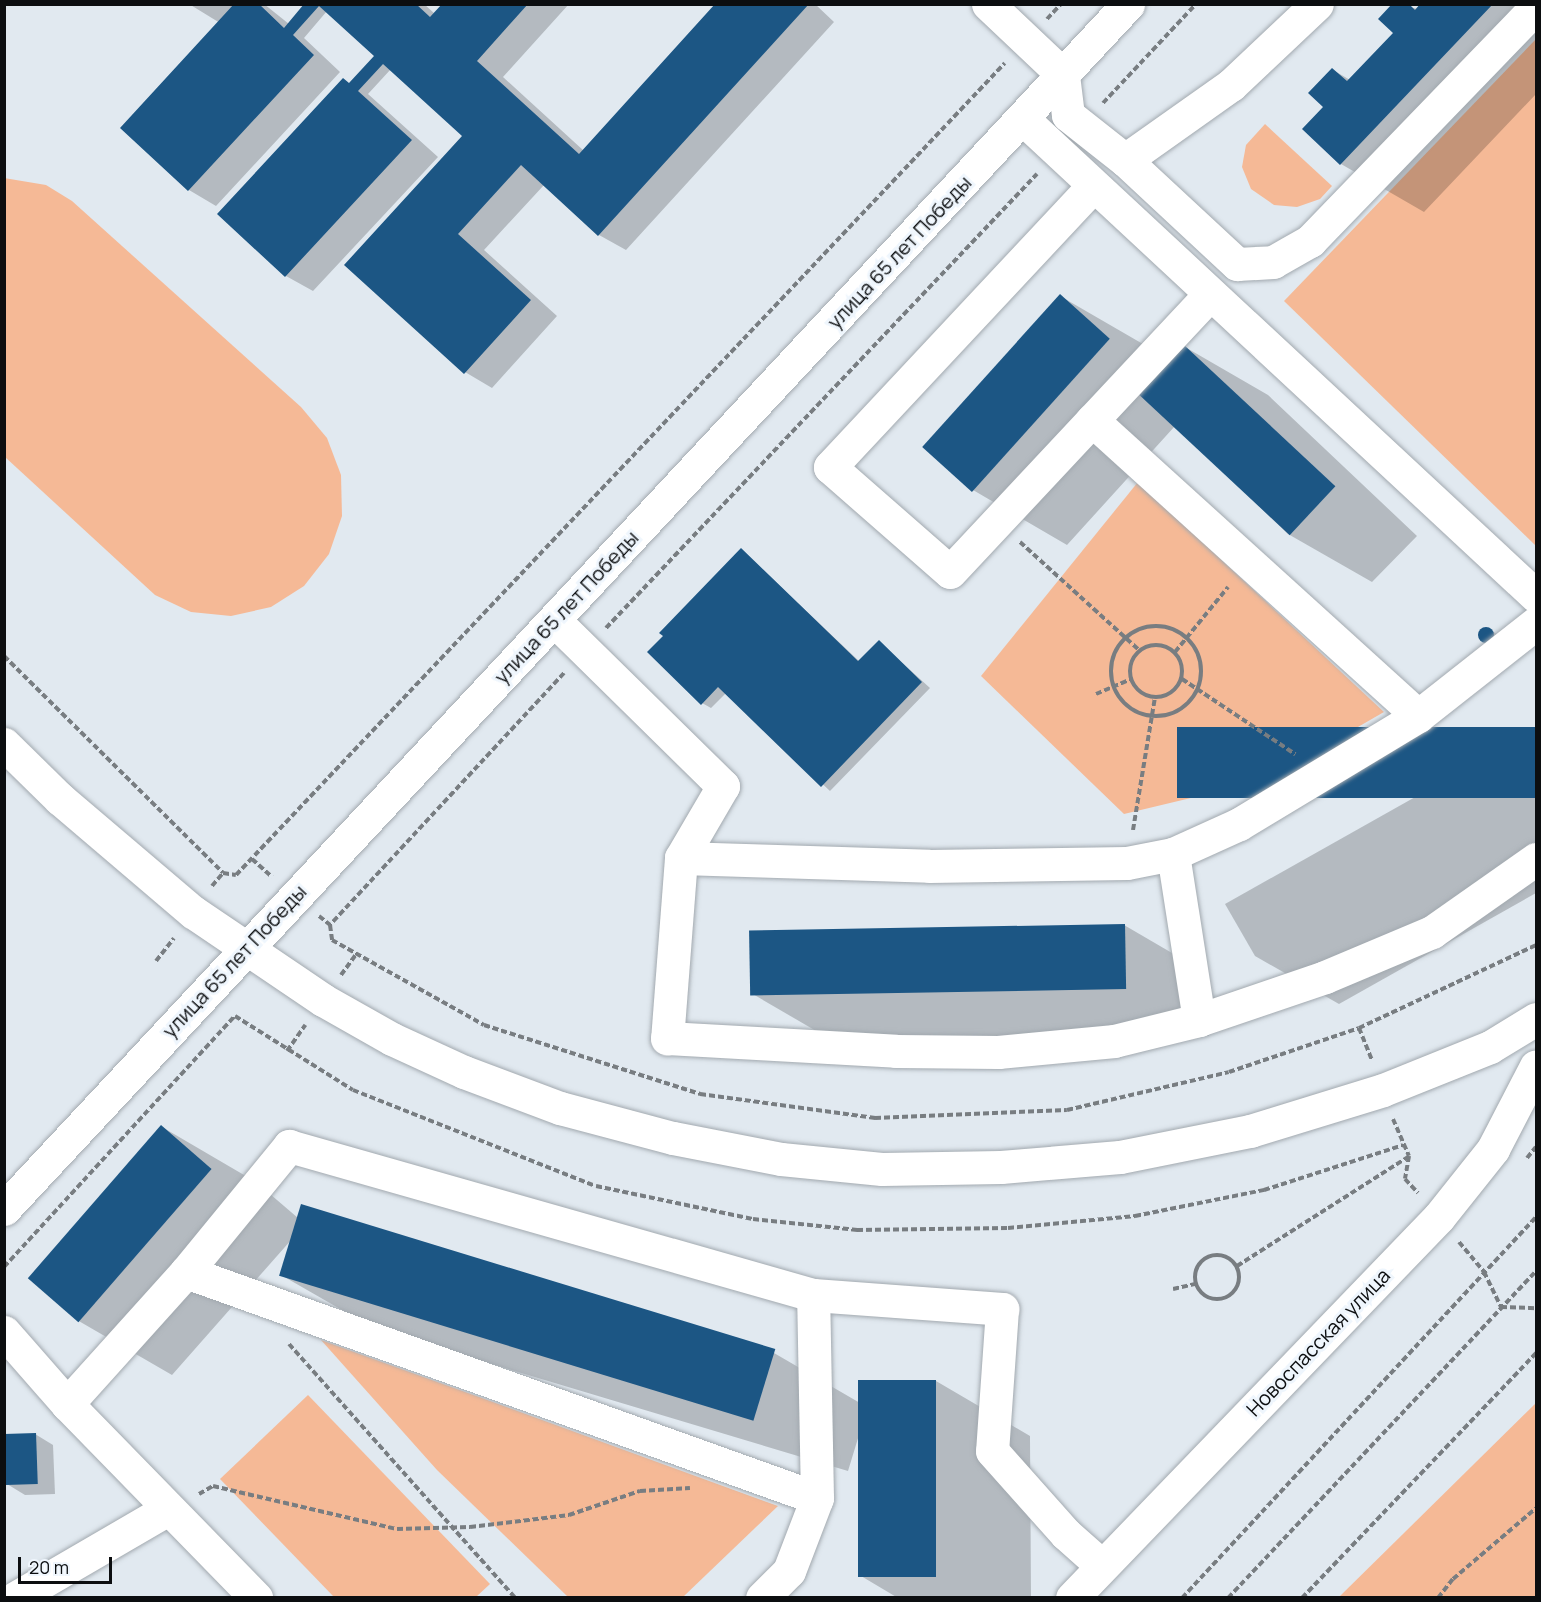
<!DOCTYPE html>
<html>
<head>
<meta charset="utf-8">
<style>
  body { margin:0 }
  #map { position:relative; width:1541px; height:1602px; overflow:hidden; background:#e1e9f0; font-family:Manrope,sans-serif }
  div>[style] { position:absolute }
  .green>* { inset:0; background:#f5b996 }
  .shadow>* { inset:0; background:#0003 }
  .building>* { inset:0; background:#1c5684; transform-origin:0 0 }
  .round { border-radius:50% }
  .path>* { height:4px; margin-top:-2px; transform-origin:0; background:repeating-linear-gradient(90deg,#787d81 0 6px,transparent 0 9px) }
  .path>.ring { margin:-2px; padding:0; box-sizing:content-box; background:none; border:4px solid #787d81; border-radius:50% }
  .roads { filter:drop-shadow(0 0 2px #a2a9af) drop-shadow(0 0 2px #a2a9af) }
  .minor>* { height:33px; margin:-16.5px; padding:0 16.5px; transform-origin:16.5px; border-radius:16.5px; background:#fff }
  span { translate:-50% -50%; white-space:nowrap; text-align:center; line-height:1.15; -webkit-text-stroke:6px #eff6fd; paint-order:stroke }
  .street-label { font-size:20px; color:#0c0e10 }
  .frame { position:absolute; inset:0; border:6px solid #0c0e10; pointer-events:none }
  .scale { position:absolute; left:18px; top:1557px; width:94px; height:27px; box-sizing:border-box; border:3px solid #0c0e10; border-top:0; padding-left:8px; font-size:18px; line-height:21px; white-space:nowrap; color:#0c0e10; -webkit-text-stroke:4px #eff6fd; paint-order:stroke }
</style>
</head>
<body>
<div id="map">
  <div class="green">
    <i style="clip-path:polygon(1536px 39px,1536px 546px,1284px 301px)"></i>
    <i style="clip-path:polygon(1265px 124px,1332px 186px,1320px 199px,1297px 207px,1274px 205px,1251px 189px,1242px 167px,1246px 145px)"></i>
    <i style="clip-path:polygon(4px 178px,46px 185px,72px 201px,301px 407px,327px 438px,341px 475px,342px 516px,329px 554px,304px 586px,271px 607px,231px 616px,191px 612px,155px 595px,5px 457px)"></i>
    <i style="clip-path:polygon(1138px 482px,1384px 712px,1266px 780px,1124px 814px,981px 676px)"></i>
    <i style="clip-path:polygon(321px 1340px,493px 1402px,778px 1506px,683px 1597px,568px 1597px,437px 1470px)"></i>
    <i style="clip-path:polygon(308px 1395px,490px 1584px,476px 1597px,334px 1597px,220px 1479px)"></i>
    <i style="clip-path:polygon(1536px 1403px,1536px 1597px,1339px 1597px)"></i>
  </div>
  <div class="shadow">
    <i style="clip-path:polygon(189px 4px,264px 4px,289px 24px,306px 4px,424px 4px,435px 14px,444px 4px,569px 4px,503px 77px,584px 151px,717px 4px,815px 4px,834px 22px,626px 250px,599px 235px,544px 185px,484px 250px,557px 316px,492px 388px,465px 372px,346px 265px,464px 136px,391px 69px,368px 94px,438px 157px,313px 291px,286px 276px,219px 214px,343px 80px,350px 84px,380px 61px,327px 11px,304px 38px,340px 72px,216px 206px,189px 190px,122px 128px,220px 23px)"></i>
    <i style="clip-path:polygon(1394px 4px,1418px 9px,1422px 4px,1536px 4px,1536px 94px,1424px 212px,1341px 164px,1325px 107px,1333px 70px,1350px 80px,1395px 33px)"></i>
    <i style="clip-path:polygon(1060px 296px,1155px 351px,1185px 347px,1268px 395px,1417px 536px,1372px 582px,1288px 534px,1175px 426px,1067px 545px,973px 490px)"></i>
    <i style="clip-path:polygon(742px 550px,860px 662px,879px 642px,930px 688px,830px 791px,726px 693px,711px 708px,702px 703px,665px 636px)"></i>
    <i style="clip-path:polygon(1492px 631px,1500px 636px,1484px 643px,1482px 633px)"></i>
    <i style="clip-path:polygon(1536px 729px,1536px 893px,1339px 1004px,1255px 956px,1225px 904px)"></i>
    <i style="clip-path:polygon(1124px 925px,1208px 974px,1209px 1036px,835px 1042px,751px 993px)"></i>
    <i style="clip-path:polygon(162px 1127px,256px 1182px,298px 1218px,774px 1353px,860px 1403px,860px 1382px,936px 1381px,1030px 1436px,1031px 1598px,898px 1598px,861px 1576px,859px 1435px,848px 1471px,375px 1329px,281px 1275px,292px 1239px,172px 1375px,77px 1320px)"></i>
    <i style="clip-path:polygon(35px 1434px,53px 1445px,55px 1494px,25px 1495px,7px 1484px)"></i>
  </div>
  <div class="building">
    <i style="clip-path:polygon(234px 4px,259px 4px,284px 28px,304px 4px,416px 4px,430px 17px,442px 4px,528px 4px,477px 61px,579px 154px,715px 4px,809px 4px,598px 236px,521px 165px,458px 234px,531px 300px,464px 374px,344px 265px,462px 136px,383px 64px,358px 91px,412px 140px,285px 277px,217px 214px,343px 78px,349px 83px,374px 56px,319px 6px,293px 35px,314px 55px,188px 191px,120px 128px)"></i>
    <i style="clip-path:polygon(1392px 4px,1409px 4px,1415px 10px,1420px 4px,1493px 4px,1340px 165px,1302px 129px,1323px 107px,1308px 93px,1332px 68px,1347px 81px,1393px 33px,1378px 19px)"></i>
    <i style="left:1060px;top:294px;width:67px;height:206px;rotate:42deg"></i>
    <i style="left:1184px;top:345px;width:207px;height:67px;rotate:43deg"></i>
    <i style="clip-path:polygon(741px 548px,858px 661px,879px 640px,922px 682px,821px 787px,718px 687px,701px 705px,647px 652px,663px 636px,659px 633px)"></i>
    <i class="round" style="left:1478px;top:627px;width:16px;height:16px"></i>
    <i style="left:1536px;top:727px;width:71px;height:359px;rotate:90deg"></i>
    <i style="left:1125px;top:924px;width:65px;height:376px;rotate:89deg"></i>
    <i style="left:161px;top:1125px;width:67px;height:203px;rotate:41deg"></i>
    <i style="left:301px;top:1204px;width:496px;height:75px;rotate:17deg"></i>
    <i style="left:858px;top:1380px;width:78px;height:197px"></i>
    <i style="left:36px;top:1433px;width:51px;height:32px;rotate:88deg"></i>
  </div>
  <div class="path">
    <i style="left:1047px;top:19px;width:21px;rotate:-47deg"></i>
    <i style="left:1103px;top:103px;width:136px;rotate:-46.8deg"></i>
    <i style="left:1020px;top:542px;width:161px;rotate:42.2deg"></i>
    <i class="ring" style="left:1111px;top:626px;width:86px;height:86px"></i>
    <i style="left:606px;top:628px;width:626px;rotate:-46.49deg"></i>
    <i class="ring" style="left:1130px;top:645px;width:48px;height:48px"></i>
    <i style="left:1175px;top:652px;width:84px;rotate:-50.8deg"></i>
    <i style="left:4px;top:656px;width:308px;rotate:44.7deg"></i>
    <i style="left:223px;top:873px;width:13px;rotate:9deg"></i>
    <i style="left:236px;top:875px;width:1118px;rotate:-46.56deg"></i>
    <i style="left:564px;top:673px;width:344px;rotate:132.9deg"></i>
    <i style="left:330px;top:925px;width:15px;rotate:82deg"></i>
    <i style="left:332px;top:940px;width:174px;rotate:29.2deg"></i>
    <i style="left:484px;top:1025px;width:227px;rotate:17.7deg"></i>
    <i style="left:700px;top:1094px;width:177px;rotate:7.8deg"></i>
    <i style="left:875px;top:1118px;width:192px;rotate:-2.4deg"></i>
    <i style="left:1067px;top:1110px;width:166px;rotate:-13.2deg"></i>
    <i style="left:1229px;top:1072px;width:137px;rotate:-18.7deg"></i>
    <i style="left:1359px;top:1028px;width:195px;rotate:-25.1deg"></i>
    <i style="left:1182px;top:679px;width:136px;rotate:33.6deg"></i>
    <i style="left:1096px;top:694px;width:38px;rotate:-23deg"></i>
    <i style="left:1133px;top:830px;width:135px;rotate:-80.6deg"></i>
    <i style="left:252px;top:859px;width:27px;rotate:42deg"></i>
    <i style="left:212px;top:886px;width:17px;rotate:-50deg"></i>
    <i style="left:319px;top:916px;width:14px;rotate:39deg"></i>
    <i style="left:156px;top:961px;width:29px;rotate:-52deg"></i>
    <i style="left:341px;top:975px;width:26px;rotate:-54deg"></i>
    <i style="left:1359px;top:1028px;width:35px;rotate:68deg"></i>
    <i style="left:287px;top:1051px;width:32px;rotate:-55deg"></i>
    <i style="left:1393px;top:1119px;width:40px;rotate:66.6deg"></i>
    <i style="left:1409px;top:1156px;width:23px;rotate:100deg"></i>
    <i style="left:1405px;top:1179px;width:19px;rotate:47deg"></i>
    <i style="left:1527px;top:1158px;width:14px;rotate:-51deg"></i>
    <i style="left:1459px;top:1242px;width:39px;rotate:50deg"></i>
    <i style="left:1484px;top:1272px;width:39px;rotate:64deg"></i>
    <i style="left:1501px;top:1307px;width:35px;rotate:2deg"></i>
    <i class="ring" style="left:1195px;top:1255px;width:40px;height:40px"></i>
    <i style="left:1237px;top:1266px;width:203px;rotate:-32.5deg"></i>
    <i style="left:4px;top:1267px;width:341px;rotate:-47.4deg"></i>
    <i style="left:235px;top:1016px;width:139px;rotate:32.1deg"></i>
    <i style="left:353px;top:1090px;width:261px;rotate:21.6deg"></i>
    <i style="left:596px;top:1186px;width:160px;rotate:11.9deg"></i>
    <i style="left:753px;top:1219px;width:105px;rotate:6deg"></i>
    <i style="left:857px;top:1230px;width:151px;rotate:-0.8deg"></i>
    <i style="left:1008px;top:1228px;width:128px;rotate:-5.4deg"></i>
    <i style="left:1135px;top:1216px;width:132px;rotate:-11.4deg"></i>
    <i style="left:1264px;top:1190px;width:146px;rotate:-17.9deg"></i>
    <i style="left:1173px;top:1289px;width:23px;rotate:-13deg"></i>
    <i style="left:289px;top:1344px;width:340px;rotate:48.3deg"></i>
    <i style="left:199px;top:1494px;width:16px;rotate:-30deg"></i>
    <i style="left:213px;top:1486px;width:189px;rotate:13.2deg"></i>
    <i style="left:397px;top:1529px;width:73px;rotate:-1.6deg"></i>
    <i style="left:470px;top:1527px;width:100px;rotate:-6.9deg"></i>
    <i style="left:569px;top:1515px;width:75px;rotate:-18.7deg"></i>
    <i style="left:640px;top:1491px;width:50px;rotate:-3.4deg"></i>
    <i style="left:1182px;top:1598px;width:520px;rotate:-47.1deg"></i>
    <i style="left:1228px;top:1598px;width:449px;rotate:-46.7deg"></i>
    <i style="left:1302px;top:1598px;width:339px;rotate:-46.3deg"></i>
    <i style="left:1438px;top:1598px;width:24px;rotate:-52deg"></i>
    <i style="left:1453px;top:1579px;width:109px;rotate:-40.5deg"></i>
  </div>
  <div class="roads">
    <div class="minor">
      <i style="left:988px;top:4px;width:103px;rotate:43.4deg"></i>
      <i style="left:1063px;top:75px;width:40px;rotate:82.9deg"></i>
      <i style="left:1068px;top:115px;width:73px;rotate:38.3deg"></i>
      <i style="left:1125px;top:160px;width:130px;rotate:-35.3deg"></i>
      <i style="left:1231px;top:85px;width:118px;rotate:-43.3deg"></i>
      <i style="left:1023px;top:119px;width:700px;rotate:42.92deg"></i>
      <i style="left:1125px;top:160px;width:153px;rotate:42.9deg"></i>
      <i style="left:1237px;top:264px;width:36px;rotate:-3deg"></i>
      <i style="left:1273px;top:262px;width:43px;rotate:-29.6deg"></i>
      <i style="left:1310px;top:241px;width:325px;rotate:-46deg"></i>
      <i style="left:1093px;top:186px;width:385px;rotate:133.1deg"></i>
      <i style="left:830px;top:467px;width:159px;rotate:41.2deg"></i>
      <i style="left:950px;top:572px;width:379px;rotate:-46.9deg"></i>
      <i style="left:1092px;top:420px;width:440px;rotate:42.2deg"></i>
      <i style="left:554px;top:620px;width:237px;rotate:44.5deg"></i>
      <i style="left:723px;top:786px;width:83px;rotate:120.3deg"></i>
      <i style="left:681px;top:858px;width:248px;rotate:1.8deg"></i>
      <i style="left:929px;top:866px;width:198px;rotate:-0.9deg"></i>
      <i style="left:1127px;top:863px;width:47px;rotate:-11.1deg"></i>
      <i style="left:1173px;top:854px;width:72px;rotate:-24.4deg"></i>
      <i style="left:1239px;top:824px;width:209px;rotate:-31.1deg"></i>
      <i style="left:1418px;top:716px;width:150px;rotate:-38.2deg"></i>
      <i style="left:4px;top:744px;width:78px;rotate:44.5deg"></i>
      <i style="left:60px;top:799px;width:175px;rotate:40.4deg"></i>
      <i style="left:193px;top:912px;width:157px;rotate:34.1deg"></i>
      <i style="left:323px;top:1000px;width:79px;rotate:29.5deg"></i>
      <i style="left:392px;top:1039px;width:79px;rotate:24.6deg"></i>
      <i style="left:464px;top:1072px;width:103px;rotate:20.6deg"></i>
      <i style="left:560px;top:1108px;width:117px;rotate:14.9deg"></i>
      <i style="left:673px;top:1138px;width:110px;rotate:11deg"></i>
      <i style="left:781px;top:1159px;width:101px;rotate:5.7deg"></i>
      <i style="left:882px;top:1169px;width:119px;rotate:-1deg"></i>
      <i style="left:1001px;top:1167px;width:119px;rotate:-4.8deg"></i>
      <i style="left:1120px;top:1157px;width:133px;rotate:-11.3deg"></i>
      <i style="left:1250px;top:1131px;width:139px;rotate:-17.1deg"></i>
      <i style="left:1383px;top:1090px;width:115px;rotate:-21.9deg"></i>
      <i style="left:1490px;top:1047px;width:54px;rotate:-31.3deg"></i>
      <i style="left:1173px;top:854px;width:168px;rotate:81.1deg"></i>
      <i style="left:681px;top:858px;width:181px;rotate:94.4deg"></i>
      <i style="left:667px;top:1038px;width:229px;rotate:3.2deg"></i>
      <i style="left:896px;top:1051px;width:102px;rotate:0.6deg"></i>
      <i style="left:998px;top:1052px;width:117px;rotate:-5.4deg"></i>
      <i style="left:1114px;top:1041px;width:88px;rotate:-13.9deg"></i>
      <i style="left:1199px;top:1020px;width:133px;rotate:-18.8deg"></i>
      <i style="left:1325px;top:977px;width:116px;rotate:-22.8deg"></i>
      <i style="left:1432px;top:932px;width:127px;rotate:-35.1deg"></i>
      <i style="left:4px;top:1209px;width:1648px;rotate:-46.99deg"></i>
      <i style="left:186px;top:1272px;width:670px;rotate:19.71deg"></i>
      <i style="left:4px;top:1332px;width:96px;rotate:48.8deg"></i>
      <i style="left:67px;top:1404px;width:271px;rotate:45.7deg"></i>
      <i style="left:67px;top:1404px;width:178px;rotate:-48deg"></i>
      <i style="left:186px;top:1272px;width:163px;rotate:-50.7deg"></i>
      <i style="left:289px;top:1146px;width:545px;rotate:15.87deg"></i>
      <i style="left:813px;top:1295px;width:190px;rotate:4.2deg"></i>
      <i style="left:1002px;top:1309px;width:142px;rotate:94deg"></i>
      <i style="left:992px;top:1451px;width:111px;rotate:48.3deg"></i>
      <i style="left:1066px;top:1534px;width:48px;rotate:41.6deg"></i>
      <i style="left:15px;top:1598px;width:177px;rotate:-30.2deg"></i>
      <i style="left:762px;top:1598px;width:38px;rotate:-45deg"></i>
      <i style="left:789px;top:1571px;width:78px;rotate:-69deg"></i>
      <i style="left:817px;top:1498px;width:203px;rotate:-91.1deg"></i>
      <i style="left:1072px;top:1598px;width:529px;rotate:-46.07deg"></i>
      <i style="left:1439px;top:1217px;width:87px;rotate:-51.5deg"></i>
      <i style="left:1493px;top:1149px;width:93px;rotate:-62.6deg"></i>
    </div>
  </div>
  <div class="street-label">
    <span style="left:899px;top:252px;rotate:-47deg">улица 65 лет Победы</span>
    <span style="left:566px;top:607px;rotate:-47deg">улица 65 лет Победы</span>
    <span style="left:234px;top:961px;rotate:-47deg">улица 65 лет Победы</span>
    <span style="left:1318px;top:1342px;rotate:-46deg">Новоспасская улица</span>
  </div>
  <div class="frame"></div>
  <div class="scale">20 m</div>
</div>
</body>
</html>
